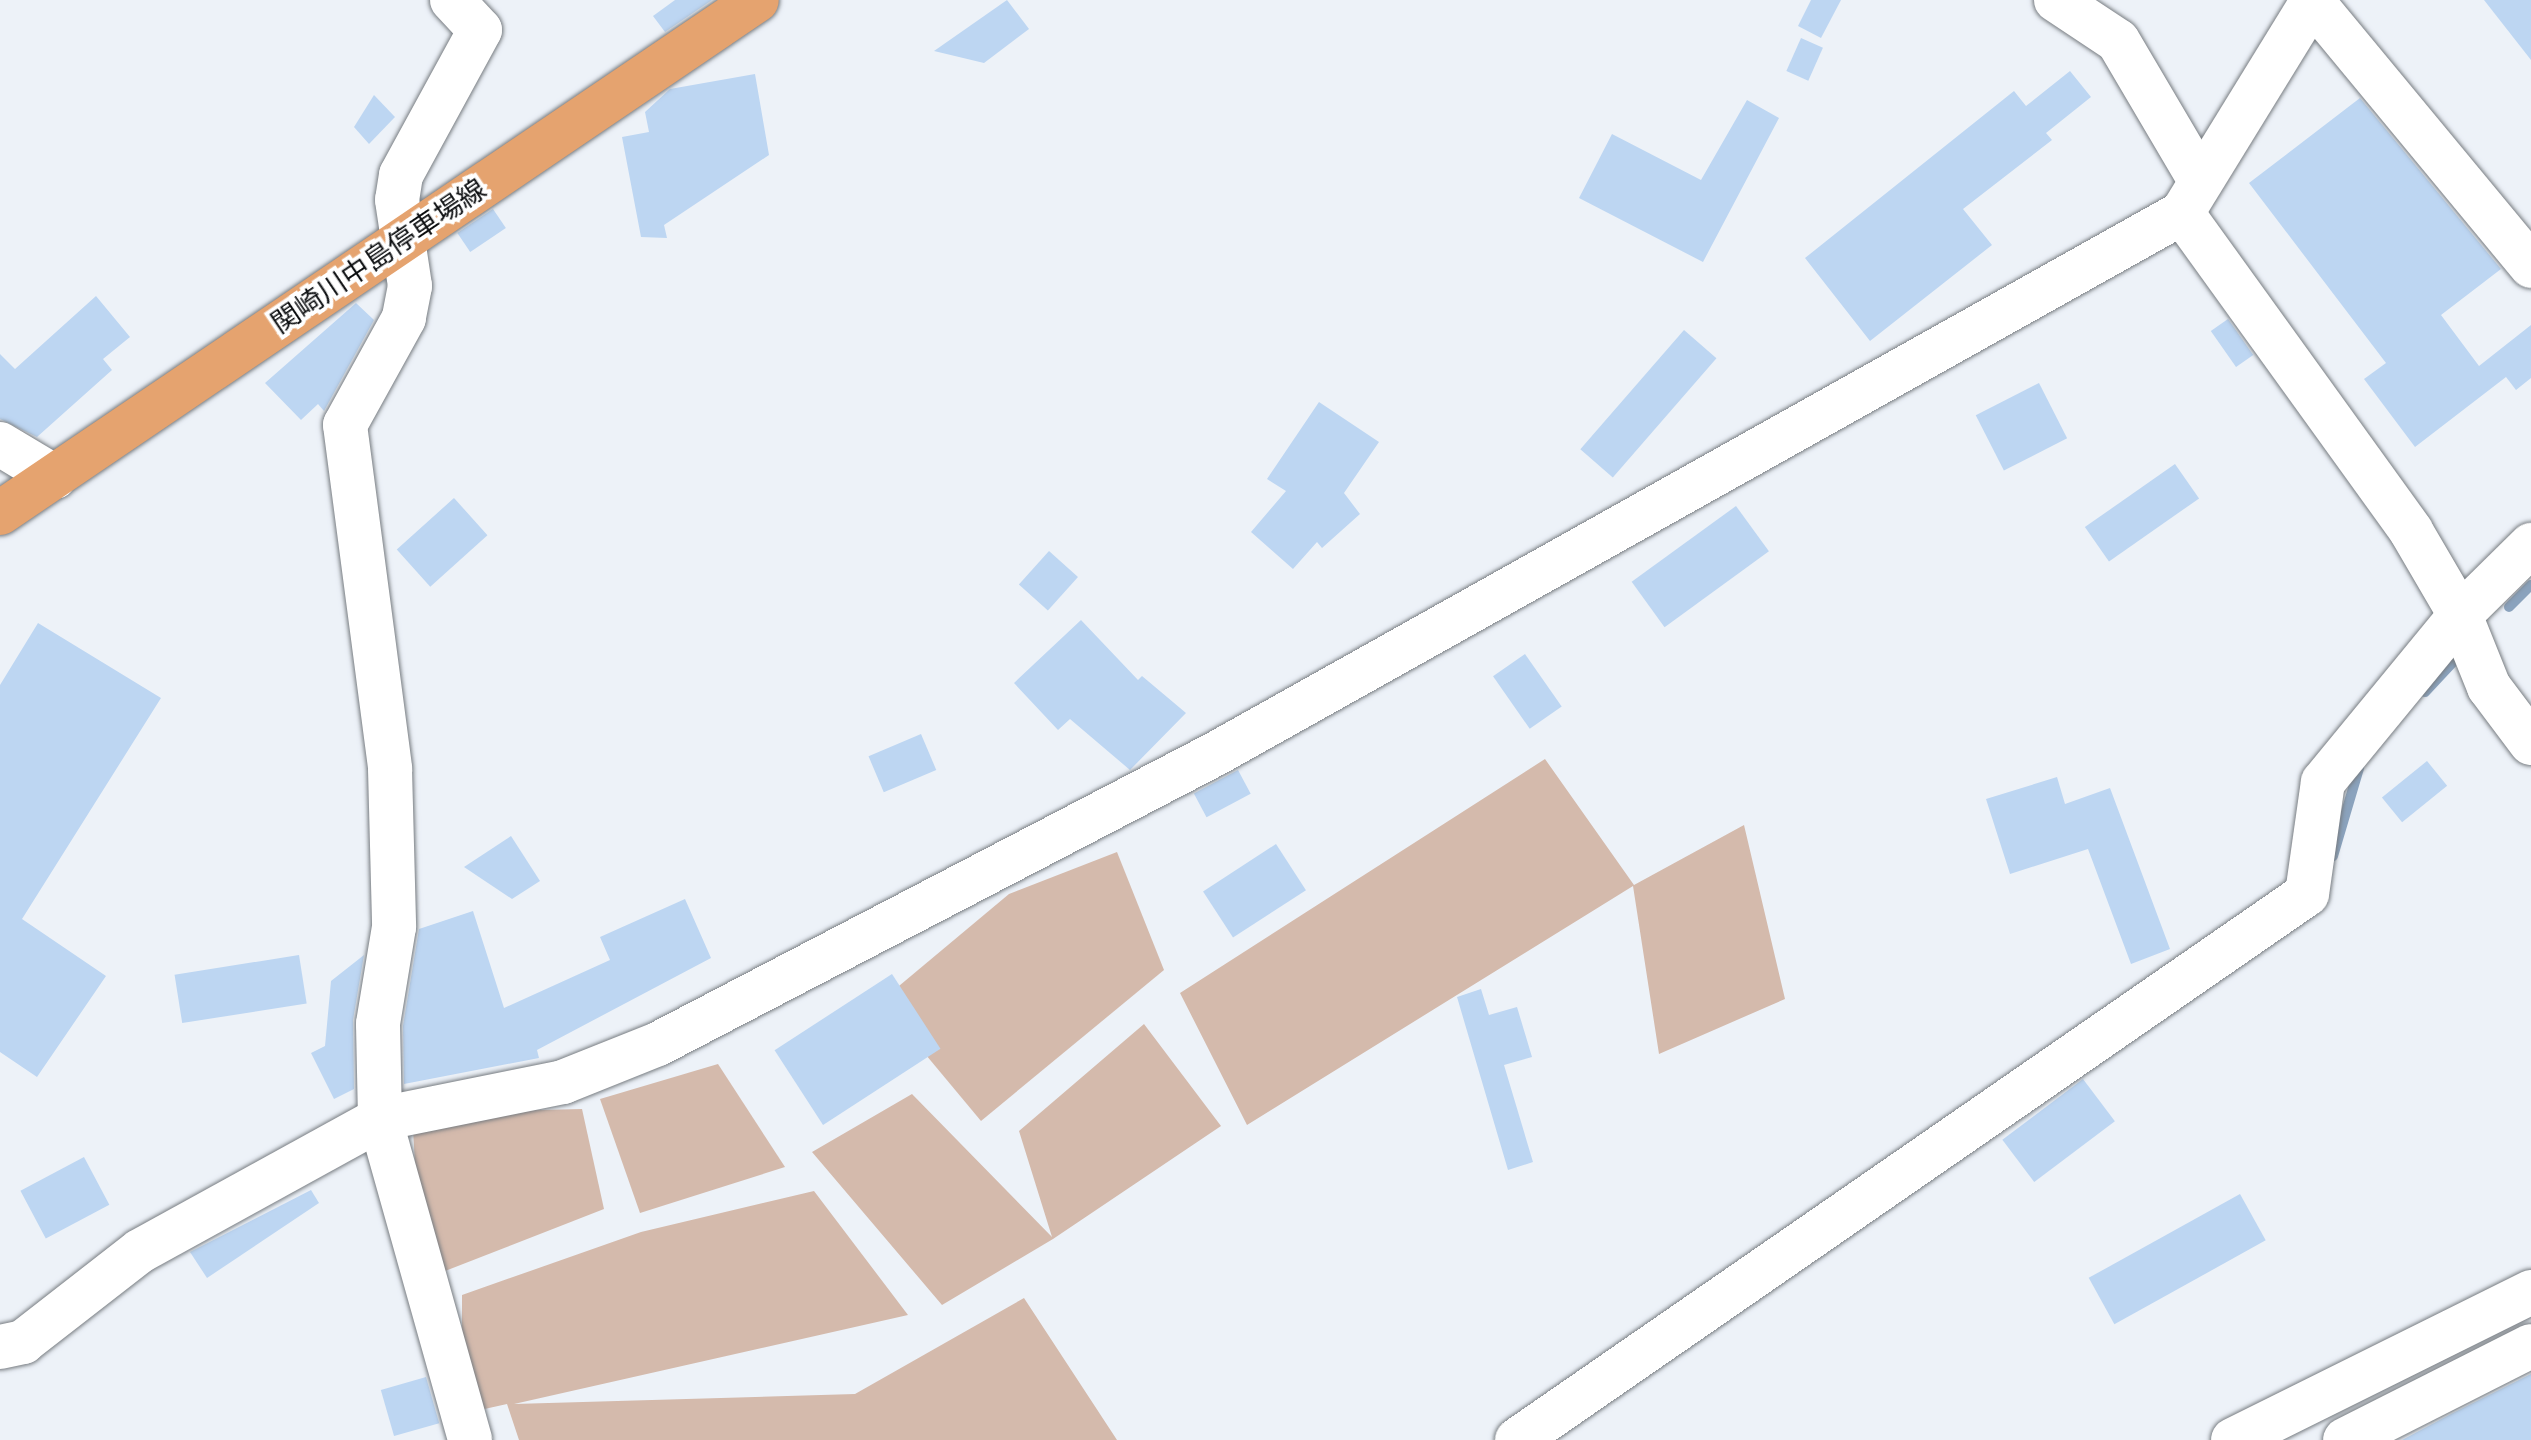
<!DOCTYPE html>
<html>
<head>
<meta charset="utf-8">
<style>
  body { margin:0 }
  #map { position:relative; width:2531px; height:1440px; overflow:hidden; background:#edf2f8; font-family:"Open Sans","Noto Sans JP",sans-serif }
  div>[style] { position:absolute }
  .green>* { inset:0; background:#d4baac }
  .stream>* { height:10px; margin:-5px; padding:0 5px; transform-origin:5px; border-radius:5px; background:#8ba3bd }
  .building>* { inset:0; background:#bdd6f2; transform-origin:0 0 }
  .roads { filter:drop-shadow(0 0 2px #777c81) drop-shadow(0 0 2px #777c81) }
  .minor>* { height:44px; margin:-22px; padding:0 22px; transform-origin:22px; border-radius:22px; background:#fff }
  .major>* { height:44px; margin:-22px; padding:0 22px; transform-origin:22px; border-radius:22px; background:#e5a36f }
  span { translate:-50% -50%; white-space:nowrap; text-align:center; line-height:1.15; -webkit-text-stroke:8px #fff; paint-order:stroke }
  .street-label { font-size:28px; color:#0d0f11 }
</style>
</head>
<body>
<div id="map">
  <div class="green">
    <i style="clip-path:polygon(1545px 759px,1634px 885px,1744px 825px,1785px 999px,1659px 1054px,1633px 886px,1247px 1125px,1180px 993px)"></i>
    <i style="clip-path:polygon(1117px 852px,1164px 970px,981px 1121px,881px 1001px,1009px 894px)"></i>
    <i style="clip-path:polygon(1144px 1024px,1221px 1126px,1053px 1239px,942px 1305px,812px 1152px,912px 1094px,1052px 1237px,1019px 1131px)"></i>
    <i style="clip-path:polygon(718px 1064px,785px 1167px,640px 1213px,600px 1099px)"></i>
    <i style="clip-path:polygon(582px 1109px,604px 1209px,422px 1280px,412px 1113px)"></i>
    <i style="clip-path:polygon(814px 1191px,908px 1315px,514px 1404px,855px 1394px,1024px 1298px,1117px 1440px,519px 1440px,507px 1404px,462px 1414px,462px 1295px,641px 1232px)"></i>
  </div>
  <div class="stream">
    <i style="left:2509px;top:607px;width:31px;rotate:-45deg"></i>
    <i style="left:2425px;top:692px;width:45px;rotate:-46.8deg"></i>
    <i style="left:2333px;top:856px;width:92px;rotate:-73.5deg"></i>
  </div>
  <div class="building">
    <i style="clip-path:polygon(675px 0,712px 0,665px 32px,653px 16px)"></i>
    <i style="clip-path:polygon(1007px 0,1029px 29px,984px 63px,934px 51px)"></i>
    <i style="clip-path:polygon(1811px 0,1841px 0,1821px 38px,1798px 26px)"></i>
    <i style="clip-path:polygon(2484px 0,2531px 0,2531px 60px)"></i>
    <i style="left:1801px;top:38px;width:24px;height:36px;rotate:24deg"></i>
    <i style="clip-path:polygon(2070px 71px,2091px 97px,2046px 133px,2052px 140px,1963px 209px,1992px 245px,1870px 341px,1805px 258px,2014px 91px,2026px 106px)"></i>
    <i style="clip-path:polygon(755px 74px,769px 155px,664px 225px,667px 238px,641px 237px,622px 137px,649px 132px,645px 112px,670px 89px)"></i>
    <i style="clip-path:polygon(374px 95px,395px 117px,369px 144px,354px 127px)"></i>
    <i style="clip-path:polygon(2360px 98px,2501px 269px,2441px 315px,2479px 366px,2531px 325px,2531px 378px,2516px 390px,2506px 377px,2415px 447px,2364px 379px,2386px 363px,2249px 183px)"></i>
    <i style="clip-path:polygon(1747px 100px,1779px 118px,1703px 262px,1579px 198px,1612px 134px,1701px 180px)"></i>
    <i style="left:493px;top:209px;width:23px;height:43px;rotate:56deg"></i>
    <i style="clip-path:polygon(96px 296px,130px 337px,103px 359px,112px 370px,37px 437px,0 419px,0 354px,15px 369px)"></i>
    <i style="clip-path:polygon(356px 303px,374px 320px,324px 411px,318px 404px,301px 420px,265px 383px)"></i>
    <i style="left:2228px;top:319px;width:44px;height:21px;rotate:55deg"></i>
    <i style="left:1684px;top:330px;width:43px;height:158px;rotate:41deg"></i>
    <i style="left:2039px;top:383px;width:62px;height:71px;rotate:63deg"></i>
    <i style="clip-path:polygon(1319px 402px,1379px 442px,1344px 493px,1360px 514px,1322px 548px,1317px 542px,1293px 569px,1251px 532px,1286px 491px,1267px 479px)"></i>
    <i style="left:2175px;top:464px;width:42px;height:110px;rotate:55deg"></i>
    <i style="left:454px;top:498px;width:50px;height:77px;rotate:48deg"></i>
    <i style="left:1736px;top:506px;width:56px;height:129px;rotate:54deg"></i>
    <i style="left:1049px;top:551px;width:39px;height:45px;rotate:42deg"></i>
    <i style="clip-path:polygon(1081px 620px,1138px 680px,1142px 676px,1186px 713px,1130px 770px,1070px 719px,1058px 730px,1014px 683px)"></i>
    <i style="clip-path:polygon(38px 623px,161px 698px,22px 919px,106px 976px,37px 1077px,0 1052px,0 685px)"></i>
    <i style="left:1525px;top:654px;width:64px;height:39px;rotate:55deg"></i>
    <i style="left:921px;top:734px;width:39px;height:57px;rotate:67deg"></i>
    <i style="left:2427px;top:761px;width:32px;height:58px;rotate:51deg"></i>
    <i style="left:1238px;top:770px;width:27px;height:50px;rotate:62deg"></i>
    <i style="clip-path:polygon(2057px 777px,2065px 804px,2110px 788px,2170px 949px,2131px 964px,2088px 849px,2010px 874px,1986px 799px)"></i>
    <i style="clip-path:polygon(511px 836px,540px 881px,512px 899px,464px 867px)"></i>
    <i style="left:1276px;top:844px;width:55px;height:87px;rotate:57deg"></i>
    <i style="clip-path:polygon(685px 899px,711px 958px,537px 1050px,539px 1058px,404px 1084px,403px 1026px,419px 929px,473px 911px,504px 1008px,610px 960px,600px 937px)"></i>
    <i style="left:299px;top:955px;width:49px;height:126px;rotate:81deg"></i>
    <i style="clip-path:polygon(364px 955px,353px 1020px,354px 1089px,334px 1099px,311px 1053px,325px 1046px,331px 981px)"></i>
    <i style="left:892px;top:974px;width:89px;height:140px;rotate:57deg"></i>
    <i style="clip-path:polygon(1481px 989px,1489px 1015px,1517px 1007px,1532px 1057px,1504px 1065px,1533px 1162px,1508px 1170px,1457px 997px)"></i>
    <i style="left:2083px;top:1079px;width:53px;height:101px;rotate:53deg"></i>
    <i style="left:84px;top:1157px;width:54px;height:72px;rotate:62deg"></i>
    <i style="clip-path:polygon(311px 1190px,319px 1203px,207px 1278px,190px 1252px)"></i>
    <i style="left:2240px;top:1194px;width:53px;height:173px;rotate:61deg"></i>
    <i style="clip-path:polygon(2531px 1374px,2531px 1440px,2402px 1440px,2451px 1414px)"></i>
    <i style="left:426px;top:1377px;width:48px;height:47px;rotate:74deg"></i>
  </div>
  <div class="roads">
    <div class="minor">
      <i style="left:452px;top:0;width:41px;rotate:47deg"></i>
      <i style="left:480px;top:30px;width:165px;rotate:118.6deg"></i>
      <i style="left:401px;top:175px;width:25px;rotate:99deg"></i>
      <i style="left:397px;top:200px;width:87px;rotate:81.4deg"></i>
      <i style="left:410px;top:286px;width:33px;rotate:101deg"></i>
      <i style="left:404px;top:318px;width:122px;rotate:118.9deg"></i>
      <i style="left:345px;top:425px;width:347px;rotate:82.5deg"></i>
      <i style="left:390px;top:769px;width:158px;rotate:88.5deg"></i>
      <i style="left:394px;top:927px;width:98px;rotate:99.4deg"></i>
      <i style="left:378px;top:1024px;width:95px;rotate:88.8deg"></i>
      <i style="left:380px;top:1119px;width:333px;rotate:74.3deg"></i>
      <i style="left:2056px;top:0;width:74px;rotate:33.5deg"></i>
      <i style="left:2118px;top:41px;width:161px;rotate:59.5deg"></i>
      <i style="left:2312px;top:1px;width:344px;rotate:50.4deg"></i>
      <i style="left:2182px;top:213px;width:392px;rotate:54.2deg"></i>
      <i style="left:2411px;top:531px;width:97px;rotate:59.7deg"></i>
      <i style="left:2460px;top:615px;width:78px;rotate:68.1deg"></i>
      <i style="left:2489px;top:687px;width:70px;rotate:53.1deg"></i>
      <i style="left:0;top:444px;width:64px;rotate:31deg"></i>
      <i style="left:0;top:1347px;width:24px;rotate:-12deg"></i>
      <i style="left:23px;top:1342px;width:148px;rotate:-37.9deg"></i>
      <i style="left:140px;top:1251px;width:274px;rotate:-28.8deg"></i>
      <i style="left:380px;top:1119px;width:187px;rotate:-11.4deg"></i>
      <i style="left:563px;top:1082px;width:102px;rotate:-21.8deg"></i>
      <i style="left:658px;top:1044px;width:630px;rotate:-27.5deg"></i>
      <i style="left:1217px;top:753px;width:1106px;rotate:-29.23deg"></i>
      <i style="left:2182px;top:213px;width:250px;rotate:-58.4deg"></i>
      <i style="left:1517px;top:1440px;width:960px;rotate:-34.65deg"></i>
      <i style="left:2307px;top:894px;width:113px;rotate:-81.9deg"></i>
      <i style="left:2323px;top:782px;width:216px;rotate:-50.6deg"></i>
      <i style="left:2460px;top:615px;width:100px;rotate:-44.6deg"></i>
      <i style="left:2233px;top:1440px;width:333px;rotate:-26.4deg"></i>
      <i style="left:2345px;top:1440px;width:208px;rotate:-26.8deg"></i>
    </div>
    <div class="major">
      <i style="left:0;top:513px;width:914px;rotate:-34.12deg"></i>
    </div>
  </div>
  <div class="street-label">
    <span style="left:378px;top:255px;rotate:-34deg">関崎川中島停車場線</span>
  </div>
</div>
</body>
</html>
